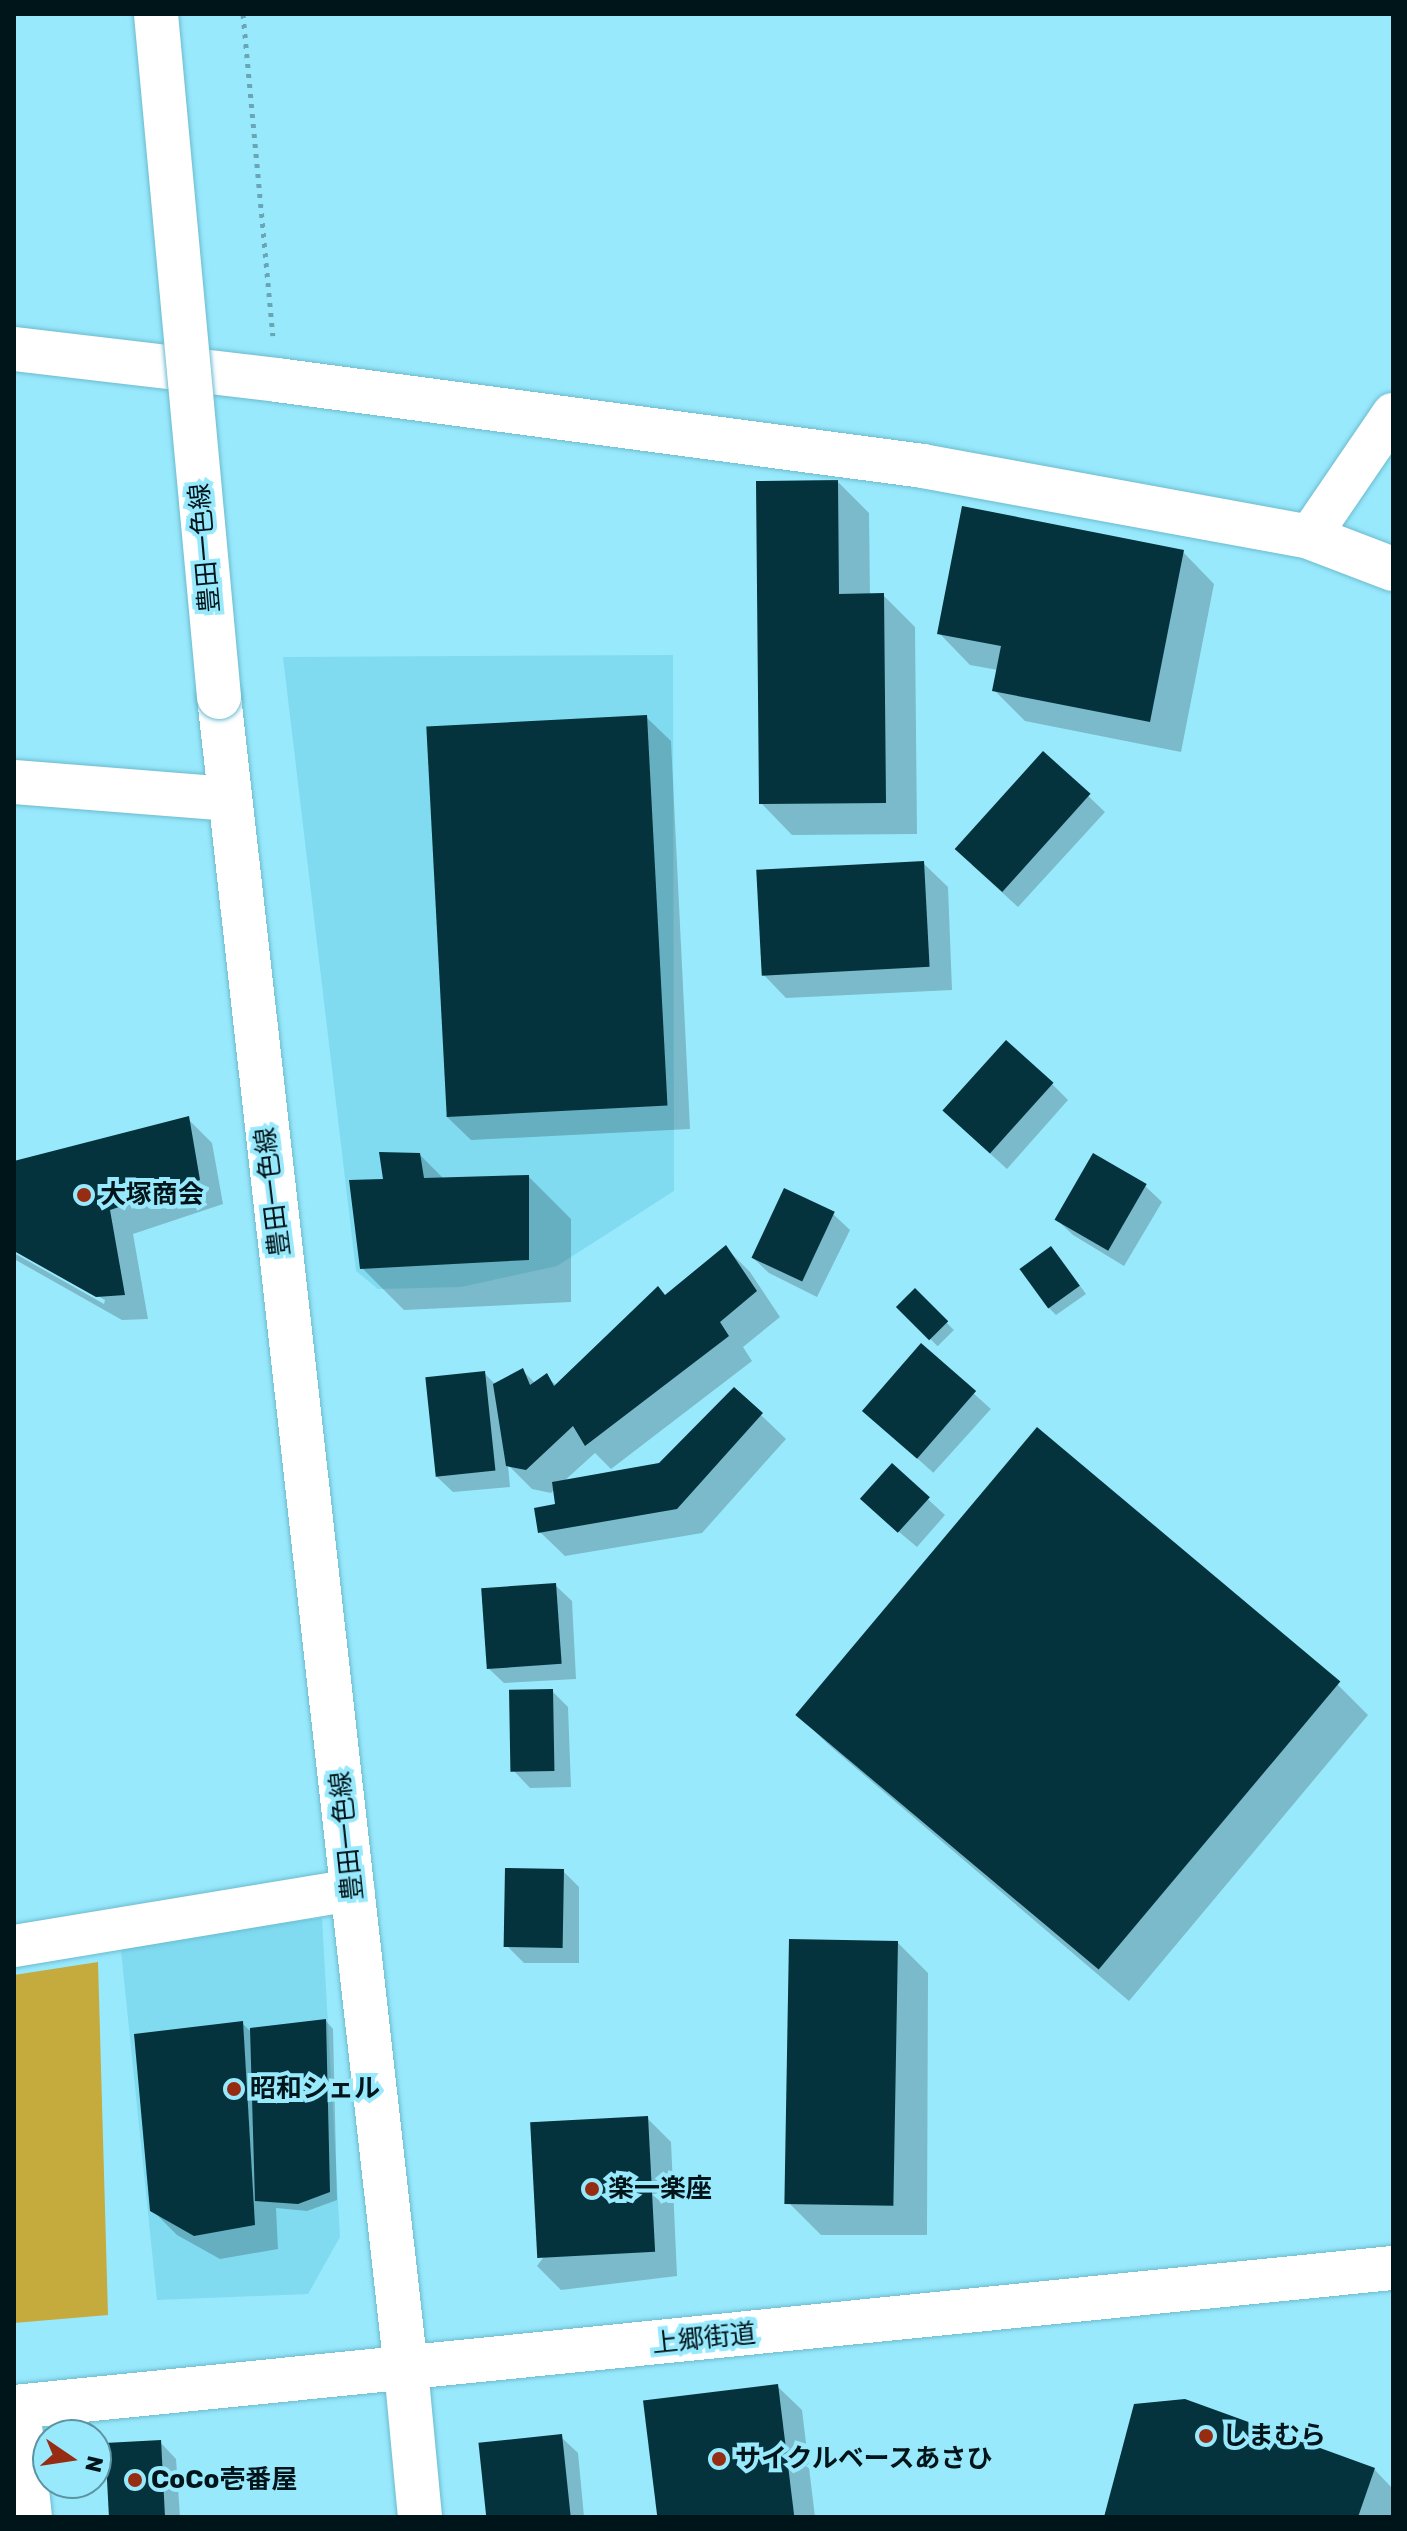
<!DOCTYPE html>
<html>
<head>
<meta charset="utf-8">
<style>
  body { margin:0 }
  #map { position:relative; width:1407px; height:2531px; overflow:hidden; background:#99e9fd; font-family:Rubik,"Noto Sans JP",sans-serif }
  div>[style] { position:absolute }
  .built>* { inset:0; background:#80dbf1 }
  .forest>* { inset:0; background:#c5aa3d }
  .shadow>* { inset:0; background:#0003; transform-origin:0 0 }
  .building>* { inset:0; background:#04333d; transform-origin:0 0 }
  .path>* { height:5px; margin-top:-2.5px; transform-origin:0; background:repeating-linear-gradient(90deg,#69a6b5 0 4px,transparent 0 10px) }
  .roads { filter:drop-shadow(0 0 2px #6cbbce) drop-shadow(0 0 2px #6cbbce) }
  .street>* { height:42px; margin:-21px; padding:0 21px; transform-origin:21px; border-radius:21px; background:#fff }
  .secondary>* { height:44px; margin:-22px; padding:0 22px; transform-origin:22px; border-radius:22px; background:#fff }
  .primary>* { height:44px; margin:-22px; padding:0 22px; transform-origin:22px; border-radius:22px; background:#fff }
  .bridges { filter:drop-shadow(0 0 2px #6cbbce) drop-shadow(0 0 2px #6cbbce) }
  .primary-bridge>* { height:44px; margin:-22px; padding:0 22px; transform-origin:22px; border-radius:22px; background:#fff }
  .dots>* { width:22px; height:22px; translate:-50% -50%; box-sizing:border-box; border:4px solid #99e9fd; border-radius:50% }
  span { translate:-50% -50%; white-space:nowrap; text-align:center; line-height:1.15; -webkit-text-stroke:8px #99e9fd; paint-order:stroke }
  .street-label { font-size:26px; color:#00151a }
  .poi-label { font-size:26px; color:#00151a; font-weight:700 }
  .left { translate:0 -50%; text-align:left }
  .frame { position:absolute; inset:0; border:16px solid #00151a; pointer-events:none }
  .north { position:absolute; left:32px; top:2419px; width:80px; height:80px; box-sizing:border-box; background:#99e9fd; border:2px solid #5c94a2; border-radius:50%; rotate:103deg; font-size:22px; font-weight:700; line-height:32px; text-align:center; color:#00151a }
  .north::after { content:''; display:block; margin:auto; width:28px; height:36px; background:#962d13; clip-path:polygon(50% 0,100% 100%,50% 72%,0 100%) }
</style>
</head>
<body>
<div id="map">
  <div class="built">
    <i style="clip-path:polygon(673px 655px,674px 1191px,557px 1266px,461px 1287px,378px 1289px,356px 1271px,283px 657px)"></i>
    <i style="clip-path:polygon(322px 1918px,340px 2237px,308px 2294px,157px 2300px,120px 1941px)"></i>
  </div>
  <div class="forest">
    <i style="clip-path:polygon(98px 1962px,108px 2315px,14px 2323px,14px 1975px)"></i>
  </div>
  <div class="shadow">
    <i style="clip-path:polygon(838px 482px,869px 513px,870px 596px,883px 595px,915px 627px,917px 834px,792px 835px,761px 803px)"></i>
    <i style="clip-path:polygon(1183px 552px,1214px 584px,1181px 752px,1025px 721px,994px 690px,998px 670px,970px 665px,939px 633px)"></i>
    <i style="clip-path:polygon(646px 717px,671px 741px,690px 1129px,471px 1140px,446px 1116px)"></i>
    <i style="clip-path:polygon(1043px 753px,1105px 812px,1018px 907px,972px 865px)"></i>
    <i style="clip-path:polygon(923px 863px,948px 887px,952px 990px,786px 998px,762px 973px)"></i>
    <i style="clip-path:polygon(1052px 1084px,1068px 1100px,1007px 1169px,962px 1128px)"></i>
    <i style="clip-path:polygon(188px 1119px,212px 1143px,223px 1204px,133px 1234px,148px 1319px,122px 1320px,14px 1259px,14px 1253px,104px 1304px,105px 1300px,14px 1248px,14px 1164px)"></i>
    <i style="clip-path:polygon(420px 1155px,444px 1179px,529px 1177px,571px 1219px,571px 1302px,404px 1310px,362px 1268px,385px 1181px)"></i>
    <i style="clip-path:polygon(1145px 1186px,1162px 1202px,1124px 1266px,1073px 1235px,1056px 1219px)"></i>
    <i style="clip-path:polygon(833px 1214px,850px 1230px,817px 1297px,769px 1273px,752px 1257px)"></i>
    <i style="clip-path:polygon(726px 1248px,750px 1272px,780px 1317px,743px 1347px,752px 1361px,611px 1469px,595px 1453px,563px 1482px,660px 1465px,761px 1415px,786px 1439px,702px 1533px,565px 1556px,540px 1532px,558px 1506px,555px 1489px,551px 1493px,532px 1489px,508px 1465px,510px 1487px,453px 1492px,436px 1476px,485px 1374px,496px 1385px,523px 1371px,536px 1384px,546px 1376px,557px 1386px)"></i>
    <i style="clip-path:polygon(1059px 1257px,1086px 1294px,1056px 1315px,1049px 1308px)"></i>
    <i style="left:915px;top:1291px;width:55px;height:23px;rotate:45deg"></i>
    <i style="left:921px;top:1346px;width:94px;height:86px;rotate:42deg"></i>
    <i style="clip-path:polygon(892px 1466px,945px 1515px,917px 1547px,880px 1516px)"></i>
    <i style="clip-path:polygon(555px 1585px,572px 1601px,576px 1679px,504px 1683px,487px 1667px)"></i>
    <i style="clip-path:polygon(1337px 1684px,1368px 1715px,1129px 2001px,830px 1746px,798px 1715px)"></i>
    <i style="clip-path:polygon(552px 1691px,568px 1707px,571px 1787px,530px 1788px,514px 1771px)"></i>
    <i style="clip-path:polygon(563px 1871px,579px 1887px,579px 1963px,524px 1963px,507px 1946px)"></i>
    <i style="clip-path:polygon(897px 1942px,928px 1973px,927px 2235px,821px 2235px,789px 2203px)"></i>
    <i style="clip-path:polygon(326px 2021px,333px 2029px,337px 2200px,307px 2211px,276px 2208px,278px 2249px,220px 2259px,177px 2235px,152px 2210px,242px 2023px,249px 2030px)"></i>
    <i style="clip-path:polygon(647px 2118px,671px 2142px,677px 2276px,561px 2290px,537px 2266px)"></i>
    <i style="clip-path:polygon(777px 2386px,802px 2410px,815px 2517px,659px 2517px)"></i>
    <i style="clip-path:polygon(561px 2437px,578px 2453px,584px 2517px,488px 2517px)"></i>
    <i style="clip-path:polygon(160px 2442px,176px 2459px,180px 2517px,111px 2517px)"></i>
    <i style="clip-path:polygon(1374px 2469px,1393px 2489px,1391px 2517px,1106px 2517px)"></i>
  </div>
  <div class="building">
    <i style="clip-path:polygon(838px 480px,839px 594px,884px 593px,886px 803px,759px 804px,756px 481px)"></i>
    <i style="clip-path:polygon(962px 506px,1184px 550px,1150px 722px,992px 691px,1001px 646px,937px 634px)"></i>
    <i style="left:647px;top:715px;width:391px;height:221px;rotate:87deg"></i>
    <i style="left:1043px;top:751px;width:64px;height:132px;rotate:42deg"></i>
    <i style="left:924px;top:861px;width:106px;height:168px;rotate:87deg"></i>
    <i style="left:1006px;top:1040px;width:64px;height:95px;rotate:42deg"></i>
    <i style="clip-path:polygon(189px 1116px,200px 1180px,110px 1210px,125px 1295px,96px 1297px,14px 1251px,14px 1161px)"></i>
    <i style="clip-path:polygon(379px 1152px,420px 1153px,424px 1178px,529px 1175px,529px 1260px,360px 1269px,349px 1180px,383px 1179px)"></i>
    <i style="left:1093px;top:1153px;width:62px;height:77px;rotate:30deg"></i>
    <i style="left:784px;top:1188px;width:56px;height:77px;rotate:25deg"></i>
    <i style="clip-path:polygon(726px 1245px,757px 1291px,720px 1322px,729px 1336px,585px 1446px,573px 1426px,526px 1470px,506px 1466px,493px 1384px,523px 1368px,530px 1385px,547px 1373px,554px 1386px,658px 1286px,665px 1295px)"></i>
    <i style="left:1051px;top:1246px;width:49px;height:39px;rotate:54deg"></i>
    <i style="left:915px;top:1288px;width:47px;height:27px;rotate:45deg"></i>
    <i style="left:921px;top:1343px;width:73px;height:90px;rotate:41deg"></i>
    <i style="left:485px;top:1371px;width:100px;height:60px;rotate:84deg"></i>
    <i style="clip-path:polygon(734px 1387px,763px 1413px,677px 1509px,538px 1533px,534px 1508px,555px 1504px,552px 1482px,659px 1463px)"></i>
    <i style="left:1037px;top:1427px;width:396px;height:376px;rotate:40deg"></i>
    <i style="left:892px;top:1463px;width:51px;height:48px;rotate:42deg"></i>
    <i style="left:556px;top:1583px;width:81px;height:75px;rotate:86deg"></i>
    <i style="left:553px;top:1689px;width:82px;height:44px;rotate:89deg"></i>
    <i style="left:505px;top:1868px;width:59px;height:79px;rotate:1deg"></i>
    <i style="left:789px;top:1939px;width:109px;height:265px;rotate:1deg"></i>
    <i style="clip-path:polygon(326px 2019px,330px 2192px,298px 2204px,255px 2201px,250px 2028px)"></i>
    <i style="clip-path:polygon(243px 2021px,255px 2225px,194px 2236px,150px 2211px,134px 2034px)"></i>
    <i style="left:648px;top:2116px;width:136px;height:118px;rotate:87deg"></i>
    <i style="left:778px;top:2384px;width:134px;height:136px;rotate:83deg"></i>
    <i style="clip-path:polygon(1185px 2399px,1375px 2468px,1358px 2517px,1104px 2517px,1134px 2404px)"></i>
    <i style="left:562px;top:2434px;width:83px;height:84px;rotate:84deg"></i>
    <i style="left:161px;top:2440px;width:77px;height:56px;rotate:87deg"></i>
  </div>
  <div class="path">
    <i style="left:243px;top:14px;width:323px;rotate:84.7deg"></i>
  </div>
  <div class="roads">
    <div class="street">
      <i style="left:1309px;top:537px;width:149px;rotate:-55.7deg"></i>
      <i style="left:14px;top:1946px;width:344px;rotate:-9.4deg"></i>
      <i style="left:19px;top:2407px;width:111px;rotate:83.8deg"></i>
    </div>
    <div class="secondary">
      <i style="left:14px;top:349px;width:265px;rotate:6.7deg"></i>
      <i style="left:277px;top:380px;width:652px;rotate:7.58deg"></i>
      <i style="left:923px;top:466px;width:392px;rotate:10.4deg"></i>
      <i style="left:1309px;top:537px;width:90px;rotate:20.9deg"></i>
      <i style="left:14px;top:782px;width:215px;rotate:4.5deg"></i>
      <i style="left:406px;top:2369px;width:149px;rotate:84.6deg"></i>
    </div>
    <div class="primary">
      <i style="left:219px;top:697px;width:1682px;rotate:83.62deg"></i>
      <i style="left:14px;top:2407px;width:1386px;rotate:-5.76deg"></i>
    </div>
  </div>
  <div class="bridges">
    <div class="primary-bridge">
      <i style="left:156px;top:14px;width:686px;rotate:84.73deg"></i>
    </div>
  </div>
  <div class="dots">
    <i style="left:84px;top:1195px;background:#962d13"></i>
    <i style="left:234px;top:2089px;background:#962d13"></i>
    <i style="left:592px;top:2189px;background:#962d13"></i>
    <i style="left:1206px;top:2436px;background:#962d13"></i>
    <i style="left:719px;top:2459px;background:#962d13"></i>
    <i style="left:135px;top:2480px;background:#962d13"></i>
  </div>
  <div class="street-label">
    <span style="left:205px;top:548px;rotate:-95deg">豊田一色線</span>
    <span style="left:273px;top:1192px;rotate:-97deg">豊田一色線</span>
    <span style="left:347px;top:1836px;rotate:-96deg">豊田一色線</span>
    <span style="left:704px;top:2339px;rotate:-6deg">上郷街道</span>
  </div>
  <div class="poi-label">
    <span class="left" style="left:100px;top:1195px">大塚商会</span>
    <span class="left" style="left:250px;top:2089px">昭和シェル</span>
    <span class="left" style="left:608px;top:2189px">楽一楽座</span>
    <span class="left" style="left:1222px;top:2436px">しまむら</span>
    <span class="left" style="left:735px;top:2459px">サイクルベースあさひ</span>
    <span class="left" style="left:151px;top:2480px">CoCo壱番屋</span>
  </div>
  <div class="frame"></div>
  <div class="north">N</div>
</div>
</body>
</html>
